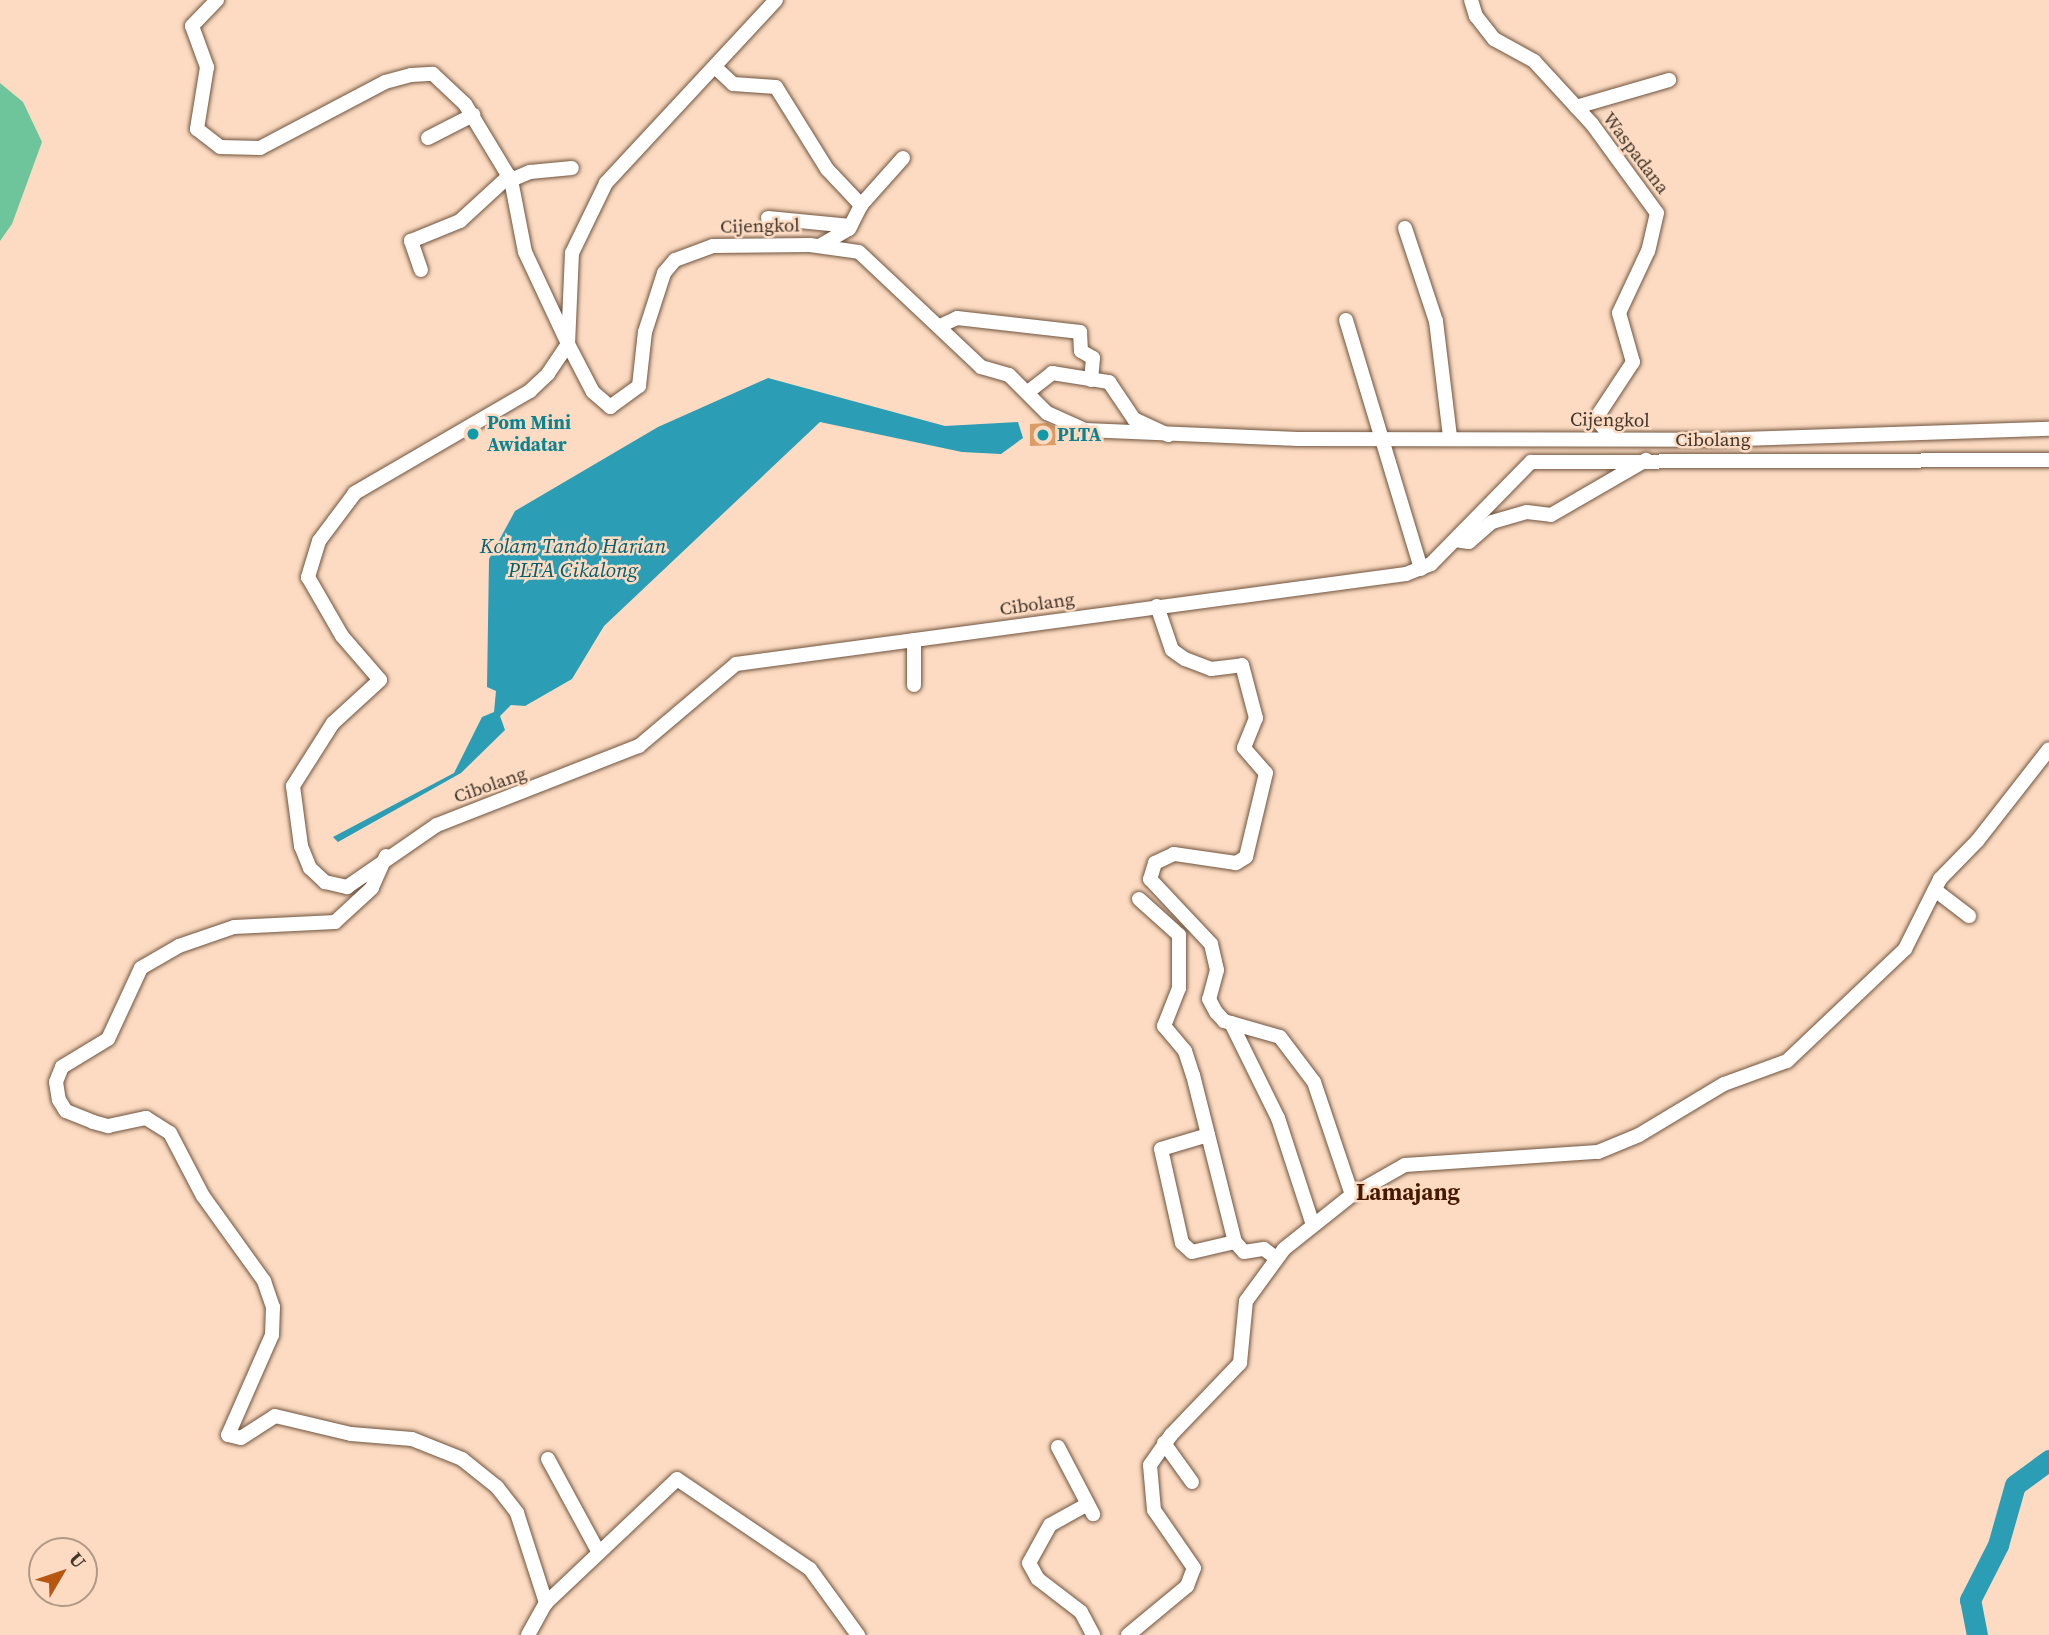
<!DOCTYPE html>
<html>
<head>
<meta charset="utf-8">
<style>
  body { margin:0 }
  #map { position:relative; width:2049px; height:1635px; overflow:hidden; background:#fcdbc2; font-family:"Source Serif 4",serif }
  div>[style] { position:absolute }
  .green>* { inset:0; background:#6ec49b }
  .water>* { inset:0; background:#2b9db5 }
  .river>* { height:21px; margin:-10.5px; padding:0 10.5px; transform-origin:10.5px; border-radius:10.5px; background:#2b9db5 }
  .building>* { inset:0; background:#dc9c67 }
  .roads { filter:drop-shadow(0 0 2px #70543e) drop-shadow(0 0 2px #70543e) }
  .minor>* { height:14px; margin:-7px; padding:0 7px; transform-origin:7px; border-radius:7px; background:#fff }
  .dots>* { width:19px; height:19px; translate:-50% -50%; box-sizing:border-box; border:4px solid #fcdbc2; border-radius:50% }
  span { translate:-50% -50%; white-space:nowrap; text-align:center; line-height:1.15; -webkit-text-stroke:5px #fcdbc2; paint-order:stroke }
  .street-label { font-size:19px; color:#43362c }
  .culture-label { font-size:19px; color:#0d838f; font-weight:700 }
  .left { translate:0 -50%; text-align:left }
  .water-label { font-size:21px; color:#006071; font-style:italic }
  .quarter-label { font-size:23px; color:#471a00; font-weight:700 }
  .north { position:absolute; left:28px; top:1537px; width:70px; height:70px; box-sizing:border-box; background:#fcdbc2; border:2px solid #b29986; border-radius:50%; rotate:51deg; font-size:19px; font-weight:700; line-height:28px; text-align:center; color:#43362c }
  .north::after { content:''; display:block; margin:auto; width:24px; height:32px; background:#b75712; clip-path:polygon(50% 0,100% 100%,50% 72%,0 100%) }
</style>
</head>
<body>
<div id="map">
  <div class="green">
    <i style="clip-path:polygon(0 83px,23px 102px,42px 142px,12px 224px,0 241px)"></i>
  </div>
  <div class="water">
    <i style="clip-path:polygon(768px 378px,945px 426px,1018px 422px,1023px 438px,1001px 454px,962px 452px,820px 422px,604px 626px,572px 679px,525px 706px,511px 705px,500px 716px,505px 730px,461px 773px,338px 842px,333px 837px,454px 773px,482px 717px,494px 712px,496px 691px,487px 687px,489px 559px,515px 511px,658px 427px)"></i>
  </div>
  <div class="river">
    <i style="left:1977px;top:1635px;width:36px;rotate:-101deg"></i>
    <i style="left:1970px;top:1600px;width:62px;rotate:-63deg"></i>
    <i style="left:1998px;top:1545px;width:62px;rotate:-74.2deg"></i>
    <i style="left:2015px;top:1485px;width:42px;rotate:-36.3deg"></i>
  </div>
  <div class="building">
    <i style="clip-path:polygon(1047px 423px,1055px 427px,1056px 445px,1030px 446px,1030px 424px)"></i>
  </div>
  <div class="roads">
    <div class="minor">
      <i style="left:217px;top:0;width:36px;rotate:134deg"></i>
      <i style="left:192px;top:26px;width:44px;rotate:69.9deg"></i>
      <i style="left:207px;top:67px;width:63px;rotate:99.2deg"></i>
      <i style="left:197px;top:129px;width:29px;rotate:38deg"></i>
      <i style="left:220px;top:147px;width:40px;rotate:1.4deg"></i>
      <i style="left:260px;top:148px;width:141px;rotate:-27.8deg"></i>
      <i style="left:385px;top:82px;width:27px;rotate:-15deg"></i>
      <i style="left:411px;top:75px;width:22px;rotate:-3deg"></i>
      <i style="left:433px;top:74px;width:44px;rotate:43.2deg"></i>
      <i style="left:465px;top:104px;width:89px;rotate:58.8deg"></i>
      <i style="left:511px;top:180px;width:73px;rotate:79deg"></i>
      <i style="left:525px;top:252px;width:102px;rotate:64.9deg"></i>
      <i style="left:568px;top:344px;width:54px;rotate:62.5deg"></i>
      <i style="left:593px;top:392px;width:23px;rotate:41deg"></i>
      <i style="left:610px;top:407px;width:36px;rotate:-36deg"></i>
      <i style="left:639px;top:386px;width:54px;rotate:-83.7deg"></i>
      <i style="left:645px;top:332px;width:62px;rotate:-72.1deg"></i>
      <i style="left:664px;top:273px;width:17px;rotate:-50deg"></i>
      <i style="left:675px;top:260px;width:40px;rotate:-20.2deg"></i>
      <i style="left:713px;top:246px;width:97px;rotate:-0.6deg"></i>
      <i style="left:810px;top:245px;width:49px;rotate:8.1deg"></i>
      <i style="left:859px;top:252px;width:168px;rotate:43.3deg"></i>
      <i style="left:981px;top:367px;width:29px;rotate:16deg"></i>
      <i style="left:1009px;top:375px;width:54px;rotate:45deg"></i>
      <i style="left:1047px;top:413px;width:42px;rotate:24.1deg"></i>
      <i style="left:1085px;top:430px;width:213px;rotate:2.4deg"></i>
      <i style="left:1298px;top:439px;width:414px;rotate:0.1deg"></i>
      <i style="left:1712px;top:440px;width:337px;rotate:-1.9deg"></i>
      <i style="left:776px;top:0;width:250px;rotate:132.9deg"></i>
      <i style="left:606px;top:183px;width:78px;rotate:115.9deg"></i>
      <i style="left:572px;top:253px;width:91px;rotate:92.5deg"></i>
      <i style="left:568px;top:344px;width:36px;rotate:124deg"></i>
      <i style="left:548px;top:374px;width:25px;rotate:137deg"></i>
      <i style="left:530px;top:391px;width:203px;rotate:149.8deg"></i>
      <i style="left:355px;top:493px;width:60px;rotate:126.9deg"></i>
      <i style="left:319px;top:541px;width:38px;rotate:107deg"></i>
      <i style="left:308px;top:577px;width:68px;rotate:60deg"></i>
      <i style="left:342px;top:636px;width:58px;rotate:49.2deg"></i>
      <i style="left:380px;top:680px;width:64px;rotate:137.5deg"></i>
      <i style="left:333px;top:723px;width:75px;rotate:122.4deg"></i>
      <i style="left:293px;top:786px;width:61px;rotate:82.4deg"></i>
      <i style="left:301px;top:846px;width:24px;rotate:68deg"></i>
      <i style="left:310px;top:868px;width:21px;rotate:43deg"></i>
      <i style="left:325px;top:882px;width:23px;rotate:13deg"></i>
      <i style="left:347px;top:887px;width:109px;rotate:-34.6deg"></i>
      <i style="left:437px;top:825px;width:217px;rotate:-21.4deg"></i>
      <i style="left:639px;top:746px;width:127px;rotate:-40.2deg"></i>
      <i style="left:736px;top:664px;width:676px;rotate:-7.65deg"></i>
      <i style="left:1406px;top:574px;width:27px;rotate:-22deg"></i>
      <i style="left:1431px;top:564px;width:143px;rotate:-45.6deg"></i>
      <i style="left:1531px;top:462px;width:518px;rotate:-0.22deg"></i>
      <i style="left:1471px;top:0;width:17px;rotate:73deg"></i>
      <i style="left:1476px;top:16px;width:29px;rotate:52deg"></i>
      <i style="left:1494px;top:39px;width:46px;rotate:28.8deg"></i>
      <i style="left:1534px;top:61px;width:86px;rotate:47.4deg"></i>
      <i style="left:1592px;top:124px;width:110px;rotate:53.9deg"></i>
      <i style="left:1657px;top:213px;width:39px;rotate:103deg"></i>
      <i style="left:1648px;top:251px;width:68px;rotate:115.1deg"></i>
      <i style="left:1619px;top:313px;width:51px;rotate:74.1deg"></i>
      <i style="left:1633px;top:362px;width:60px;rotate:123.4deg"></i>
      <i style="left:1600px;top:412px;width:10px;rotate:96deg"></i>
      <i style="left:1599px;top:422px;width:22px;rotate:51deg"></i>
      <i style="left:715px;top:67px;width:25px;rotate:43deg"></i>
      <i style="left:733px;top:84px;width:43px;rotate:4deg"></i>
      <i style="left:776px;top:87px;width:97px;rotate:58.1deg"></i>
      <i style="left:827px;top:169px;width:50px;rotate:46.6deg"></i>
      <i style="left:1576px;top:107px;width:97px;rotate:-16.2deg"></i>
      <i style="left:428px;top:138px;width:51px;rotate:-27.1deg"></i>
      <i style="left:511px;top:180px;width:21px;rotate:-23deg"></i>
      <i style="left:530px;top:172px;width:42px;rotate:-5.4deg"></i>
      <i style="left:768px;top:218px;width:83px;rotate:5.5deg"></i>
      <i style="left:1405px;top:228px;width:98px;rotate:71.6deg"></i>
      <i style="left:1436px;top:321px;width:117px;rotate:83.1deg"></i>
      <i style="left:821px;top:245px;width:32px;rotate:-30deg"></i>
      <i style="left:849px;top:229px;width:27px;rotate:-63deg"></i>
      <i style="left:861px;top:205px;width:63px;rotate:-48.2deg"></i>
      <i style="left:421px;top:270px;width:31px;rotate:-109deg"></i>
      <i style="left:411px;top:241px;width:53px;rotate:-22.2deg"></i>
      <i style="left:460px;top:221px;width:67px;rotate:-42.6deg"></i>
      <i style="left:1346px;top:320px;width:260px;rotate:73.2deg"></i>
      <i style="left:940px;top:326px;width:19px;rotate:-25deg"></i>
      <i style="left:957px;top:318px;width:124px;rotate:6.5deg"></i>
      <i style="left:1080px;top:332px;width:19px;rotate:87deg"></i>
      <i style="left:1081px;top:351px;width:14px;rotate:30deg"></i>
      <i style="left:1093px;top:358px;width:22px;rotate:95deg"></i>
      <i style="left:1028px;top:392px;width:31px;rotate:-38deg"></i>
      <i style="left:1052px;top:373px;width:58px;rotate:9deg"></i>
      <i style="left:1109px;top:382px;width:45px;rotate:56deg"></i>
      <i style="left:1134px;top:419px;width:38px;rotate:25deg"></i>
      <i style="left:1455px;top:540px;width:14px;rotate:8deg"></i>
      <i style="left:1469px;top:542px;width:30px;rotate:-41deg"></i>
      <i style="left:1492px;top:522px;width:36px;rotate:-16deg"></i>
      <i style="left:1527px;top:512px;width:24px;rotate:7deg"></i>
      <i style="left:1551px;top:515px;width:110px;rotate:-30.1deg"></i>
      <i style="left:1157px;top:606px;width:46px;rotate:71.2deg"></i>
      <i style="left:1172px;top:650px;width:16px;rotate:35deg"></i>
      <i style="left:1185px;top:659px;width:28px;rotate:21deg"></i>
      <i style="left:1211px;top:669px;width:31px;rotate:-7deg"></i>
      <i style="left:1242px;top:665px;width:55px;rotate:75.2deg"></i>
      <i style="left:1256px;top:718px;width:32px;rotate:112deg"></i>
      <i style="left:1244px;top:748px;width:33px;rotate:49deg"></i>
      <i style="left:1266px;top:773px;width:86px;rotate:103.4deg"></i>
      <i style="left:1246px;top:857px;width:12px;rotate:149deg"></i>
      <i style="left:1236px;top:863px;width:63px;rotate:-171.7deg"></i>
      <i style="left:1174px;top:854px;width:21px;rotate:155deg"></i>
      <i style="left:1155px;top:863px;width:17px;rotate:107deg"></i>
      <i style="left:1150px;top:879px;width:89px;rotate:46.8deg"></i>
      <i style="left:1211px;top:944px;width:27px;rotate:77deg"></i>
      <i style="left:1217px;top:970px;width:30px;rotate:105deg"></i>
      <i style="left:1209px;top:999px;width:15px;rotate:62deg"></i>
      <i style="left:1216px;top:1012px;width:12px;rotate:48deg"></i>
      <i style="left:1224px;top:1021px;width:58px;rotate:15.9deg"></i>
      <i style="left:1280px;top:1037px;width:56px;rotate:52.9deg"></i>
      <i style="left:1314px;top:1082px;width:119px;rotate:71.4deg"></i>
      <i style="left:914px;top:640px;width:45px;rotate:90deg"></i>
      <i style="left:386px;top:856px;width:35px;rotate:114deg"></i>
      <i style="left:372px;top:888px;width:50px;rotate:137.4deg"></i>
      <i style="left:335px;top:922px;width:101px;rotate:177.2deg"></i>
      <i style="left:234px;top:927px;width:58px;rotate:160.9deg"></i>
      <i style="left:179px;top:946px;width:44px;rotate:149.9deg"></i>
      <i style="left:141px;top:968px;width:78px;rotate:114.9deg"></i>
      <i style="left:108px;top:1039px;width:54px;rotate:148.7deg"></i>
      <i style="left:62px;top:1067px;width:16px;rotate:112deg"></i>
      <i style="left:56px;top:1082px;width:18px;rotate:81deg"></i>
      <i style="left:59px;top:1100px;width:13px;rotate:58deg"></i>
      <i style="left:66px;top:1111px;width:29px;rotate:22deg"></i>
      <i style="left:93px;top:1122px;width:16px;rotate:15deg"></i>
      <i style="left:108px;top:1126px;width:39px;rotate:-12deg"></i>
      <i style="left:146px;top:1118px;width:28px;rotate:32deg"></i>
      <i style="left:170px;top:1133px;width:71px;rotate:62.4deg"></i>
      <i style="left:203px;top:1196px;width:105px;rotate:54.3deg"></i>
      <i style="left:264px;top:1281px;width:28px;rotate:71deg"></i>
      <i style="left:273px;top:1307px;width:28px;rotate:92deg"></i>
      <i style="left:272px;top:1335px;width:109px;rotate:113.7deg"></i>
      <i style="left:228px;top:1435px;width:13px;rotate:13deg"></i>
      <i style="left:241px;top:1438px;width:40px;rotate:-32.9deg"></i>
      <i style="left:275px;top:1416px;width:78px;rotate:13.3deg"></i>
      <i style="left:351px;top:1434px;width:61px;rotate:4.7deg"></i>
      <i style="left:412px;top:1439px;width:54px;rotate:21.8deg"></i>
      <i style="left:462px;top:1459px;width:45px;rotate:38.7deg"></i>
      <i style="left:497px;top:1487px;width:33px;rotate:52deg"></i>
      <i style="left:517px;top:1513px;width:95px;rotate:72.1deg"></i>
      <i style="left:1935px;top:890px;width:43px;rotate:37.4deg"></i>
      <i style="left:1139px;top:899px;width:54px;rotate:42deg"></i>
      <i style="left:1179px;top:935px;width:53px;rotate:90deg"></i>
      <i style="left:1179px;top:988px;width:41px;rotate:111.5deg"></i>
      <i style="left:1164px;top:1026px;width:33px;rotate:50deg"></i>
      <i style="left:1185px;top:1051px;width:25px;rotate:72deg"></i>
      <i style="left:1193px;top:1075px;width:172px;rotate:75.9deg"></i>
      <i style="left:1235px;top:1242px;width:13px;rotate:48deg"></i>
      <i style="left:1244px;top:1252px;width:20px;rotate:-9deg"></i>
      <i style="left:1264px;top:1249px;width:15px;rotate:37deg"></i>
      <i style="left:1231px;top:1023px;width:106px;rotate:63.7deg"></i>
      <i style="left:1278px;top:1118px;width:113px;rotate:71.9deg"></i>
      <i style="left:1208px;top:1135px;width:49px;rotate:163.4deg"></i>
      <i style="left:1161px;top:1149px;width:96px;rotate:77.4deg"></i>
      <i style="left:1182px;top:1243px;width:13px;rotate:42deg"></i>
      <i style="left:1192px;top:1252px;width:44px;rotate:-13.1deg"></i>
      <i style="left:1164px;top:1443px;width:48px;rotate:54.3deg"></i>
      <i style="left:1058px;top:1447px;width:76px;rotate:62.4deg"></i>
      <i style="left:548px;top:1459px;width:105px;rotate:61.5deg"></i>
      <i style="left:1086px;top:1505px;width:41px;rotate:150.9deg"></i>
      <i style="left:1050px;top:1525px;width:43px;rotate:118.9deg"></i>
      <i style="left:1029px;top:1563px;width:18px;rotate:61deg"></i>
      <i style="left:1038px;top:1579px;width:54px;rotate:37.5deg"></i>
      <i style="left:1081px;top:1612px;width:26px;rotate:62deg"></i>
      <i style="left:528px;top:1635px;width:37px;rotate:-61deg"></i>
      <i style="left:546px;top:1603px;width:180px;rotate:-43.4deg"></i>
      <i style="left:677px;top:1479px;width:161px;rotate:34.1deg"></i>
      <i style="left:810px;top:1569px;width:82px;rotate:54deg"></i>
      <i style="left:1128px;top:1635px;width:77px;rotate:-39.7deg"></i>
      <i style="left:1187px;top:1586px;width:19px;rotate:-69deg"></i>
      <i style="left:1194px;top:1568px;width:70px;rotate:-124.6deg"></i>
      <i style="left:1154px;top:1510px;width:45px;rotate:-95.1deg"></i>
      <i style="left:1150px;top:1465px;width:37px;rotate:-55deg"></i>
      <i style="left:1171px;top:1435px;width:100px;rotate:-46.2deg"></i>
      <i style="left:1240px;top:1363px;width:62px;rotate:-84.5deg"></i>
      <i style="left:1246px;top:1301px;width:64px;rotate:-53.8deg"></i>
      <i style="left:1284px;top:1249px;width:87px;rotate:-38.5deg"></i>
      <i style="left:1352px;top:1195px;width:61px;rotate:-29.5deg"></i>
      <i style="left:1405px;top:1165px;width:193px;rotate:-3.9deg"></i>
      <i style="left:1598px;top:1152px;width:44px;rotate:-22.5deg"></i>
      <i style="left:1639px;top:1135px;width:99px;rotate:-31deg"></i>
      <i style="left:1724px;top:1084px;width:67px;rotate:-20.1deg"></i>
      <i style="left:1787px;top:1061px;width:163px;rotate:-43.5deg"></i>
      <i style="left:1905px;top:949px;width:78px;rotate:-63.4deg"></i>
      <i style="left:1940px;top:879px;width:54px;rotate:-45.7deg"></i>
      <i style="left:1978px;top:840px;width:115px;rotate:-52deg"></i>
    </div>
  </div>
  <div class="dots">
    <i style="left:473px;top:434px;background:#0f9aa8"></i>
    <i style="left:1043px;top:435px;background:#0f9aa8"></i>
  </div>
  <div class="street-label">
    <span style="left:1636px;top:153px;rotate:53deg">Waspadana</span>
    <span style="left:760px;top:226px;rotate:-1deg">Cijengkol</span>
    <span style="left:1610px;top:420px;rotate:1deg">Cijengkol</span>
    <span style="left:1713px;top:440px">Cibolang</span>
    <span style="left:1037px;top:604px;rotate:-8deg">Cibolang</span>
    <span style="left:490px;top:785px;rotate:-19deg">Cibolang</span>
  </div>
  <div class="culture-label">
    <span class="left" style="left:487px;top:434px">Pom Mini<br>Awidatar</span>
    <span class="left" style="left:1057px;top:435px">PLTA</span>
  </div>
  <div class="water-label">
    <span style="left:573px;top:558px">Kolam Tando Harian<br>PLTA Cikalong</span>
  </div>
  <div class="quarter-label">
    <span style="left:1408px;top:1192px">Lamajang</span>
  </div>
  <div class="north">U</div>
</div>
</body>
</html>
